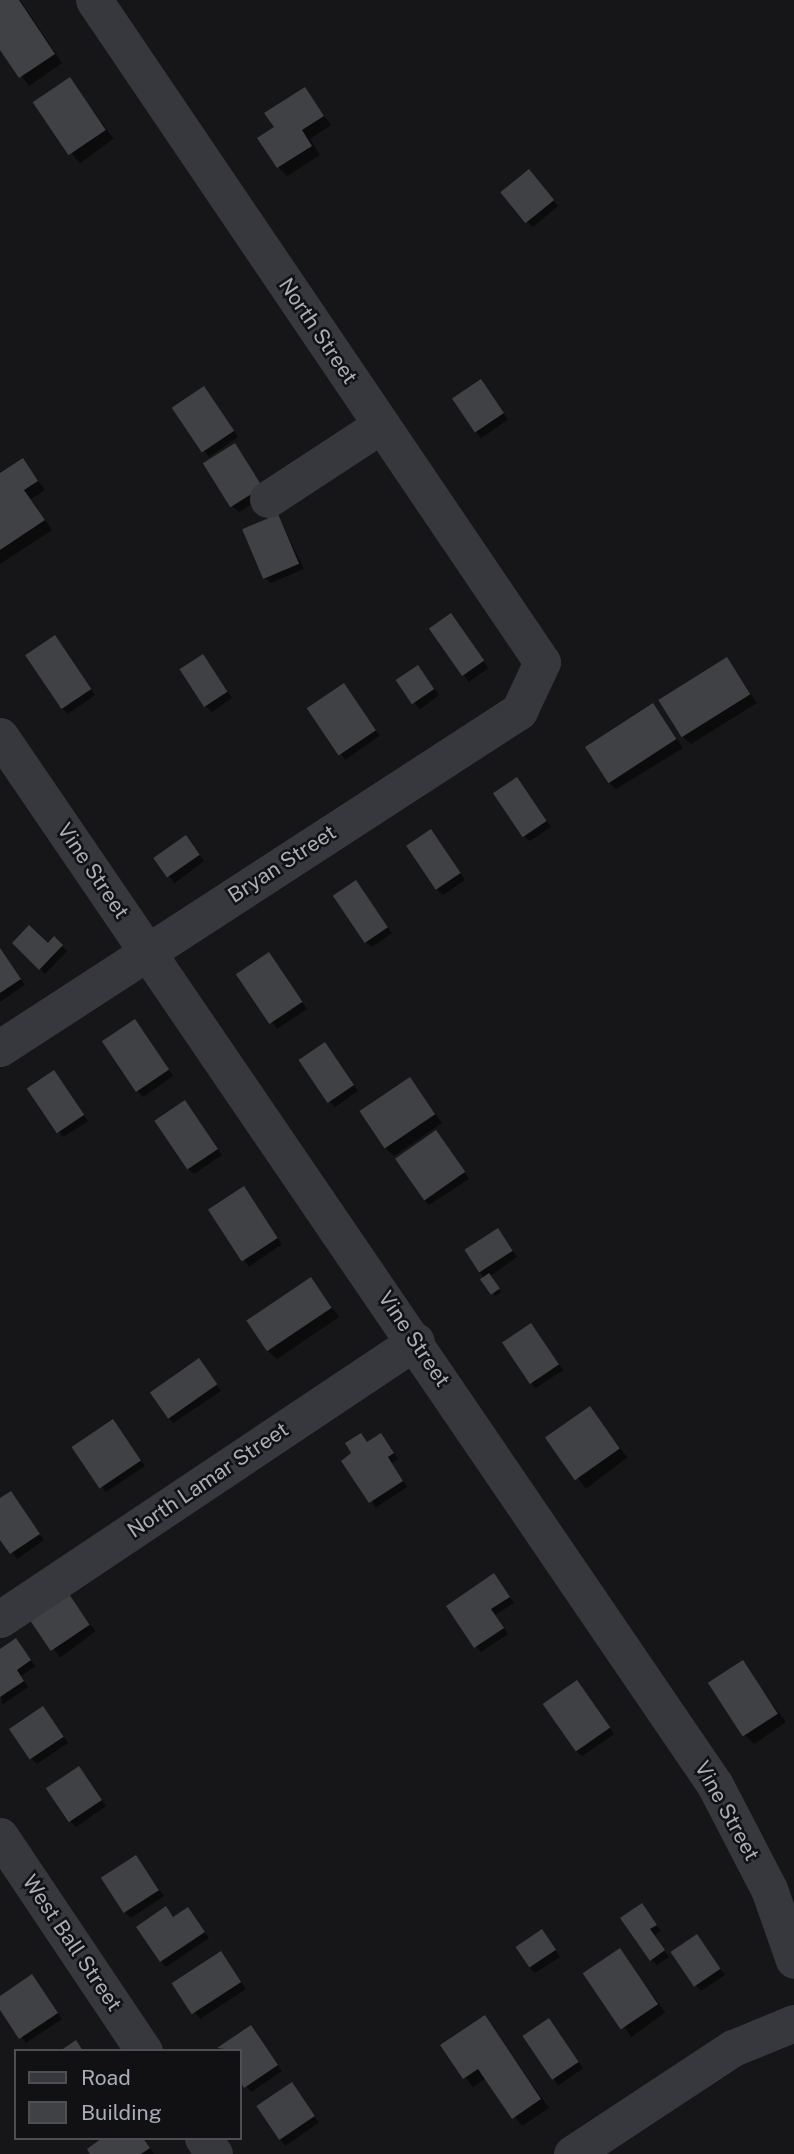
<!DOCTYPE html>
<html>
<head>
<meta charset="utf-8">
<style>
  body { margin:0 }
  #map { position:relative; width:794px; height:2154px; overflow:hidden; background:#161618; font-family:"Public Sans",sans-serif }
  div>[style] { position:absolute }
  .shadow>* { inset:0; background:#0007; transform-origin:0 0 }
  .building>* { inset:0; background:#404145; transform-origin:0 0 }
  .minor>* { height:37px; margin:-18.5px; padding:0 18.5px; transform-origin:18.5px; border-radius:18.5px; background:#37383d }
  span { translate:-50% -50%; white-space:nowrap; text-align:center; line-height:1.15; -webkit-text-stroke:5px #111113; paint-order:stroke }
  .street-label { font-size:21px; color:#a8adb8 }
  .legend { position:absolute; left:14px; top:2049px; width:228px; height:91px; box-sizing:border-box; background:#111113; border:2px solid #4d4f55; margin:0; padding:9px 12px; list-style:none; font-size:21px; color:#a8adb8 }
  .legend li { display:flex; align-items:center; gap:14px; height:35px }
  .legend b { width:35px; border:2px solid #4d4f55 }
</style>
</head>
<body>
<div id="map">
  <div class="shadow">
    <i style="clip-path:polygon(0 0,20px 0,62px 63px,29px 86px,0 47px)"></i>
    <i style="left:70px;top:79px;width:74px;height:42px;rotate:54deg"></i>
    <i style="clip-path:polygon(304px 89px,331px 125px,310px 139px,320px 155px,287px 176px,278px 167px,276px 128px)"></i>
    <i style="clip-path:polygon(534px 176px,558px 206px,533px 227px,527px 222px)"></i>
    <i style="left:481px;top:381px;width:47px;height:33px;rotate:55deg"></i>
    <i style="clip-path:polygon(209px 394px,238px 437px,209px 457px,204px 451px)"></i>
    <i style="clip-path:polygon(234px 445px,268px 494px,239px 512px,233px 507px)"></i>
    <i style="clip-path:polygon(22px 460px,45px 490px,31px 499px,52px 530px,0 564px,0 475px)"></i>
    <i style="clip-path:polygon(278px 516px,304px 569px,271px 583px,265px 578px)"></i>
    <i style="left:451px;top:615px;width:65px;height:24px;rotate:55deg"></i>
    <i style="clip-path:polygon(60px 643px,95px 695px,68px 714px,62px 708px)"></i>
    <i style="clip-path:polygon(727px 659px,757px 703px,691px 744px,682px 736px)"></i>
    <i style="clip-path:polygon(208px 662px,232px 698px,212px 712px,206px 706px)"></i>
    <i style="left:418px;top:667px;width:35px;height:24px;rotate:53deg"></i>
    <i style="left:344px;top:685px;width:62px;height:42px;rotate:55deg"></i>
    <i style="clip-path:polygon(653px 705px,683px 748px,616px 789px,608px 781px)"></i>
    <i style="clip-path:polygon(517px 779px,551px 827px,530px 841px,524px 836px)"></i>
    <i style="left:186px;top:837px;width:30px;height:37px;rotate:53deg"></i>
    <i style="clip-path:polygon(436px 837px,465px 880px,443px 895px,437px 889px)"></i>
    <i style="clip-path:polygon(356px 882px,392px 933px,372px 947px,366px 942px)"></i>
    <i style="clip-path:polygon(54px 939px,67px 951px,45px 974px,14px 943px,48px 946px)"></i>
    <i style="clip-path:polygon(0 950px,25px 985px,0 1002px)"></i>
    <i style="clip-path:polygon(274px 960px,307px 1009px,277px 1029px,239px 975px)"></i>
    <i style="clip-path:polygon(140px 1027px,173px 1076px,143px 1097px,137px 1091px)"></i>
    <i style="clip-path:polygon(330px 1050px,358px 1091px,335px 1107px,329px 1101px)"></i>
    <i style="clip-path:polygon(59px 1078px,88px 1121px,63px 1137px,29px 1089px)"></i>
    <i style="clip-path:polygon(410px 1079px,442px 1123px,394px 1156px,385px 1148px)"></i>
    <i style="clip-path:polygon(190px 1108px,222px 1155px,194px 1174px,188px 1169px)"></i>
    <i style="clip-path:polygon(441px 1138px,469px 1179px,429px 1205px,424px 1200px)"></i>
    <i style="left:244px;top:1188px;width:68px;height:40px;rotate:56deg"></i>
    <i style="clip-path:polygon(503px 1236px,517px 1257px,490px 1276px,501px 1292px,495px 1296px,467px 1251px)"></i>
    <i style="clip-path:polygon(311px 1279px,339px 1317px,277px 1359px,268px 1351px)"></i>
    <i style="clip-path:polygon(531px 1325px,563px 1370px,536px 1388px,531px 1383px)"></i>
    <i style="clip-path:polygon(199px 1360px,221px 1391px,173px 1423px,168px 1417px)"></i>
    <i style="left:590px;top:1408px;width:62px;height:52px;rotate:53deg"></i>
    <i style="clip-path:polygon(113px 1421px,145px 1466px,106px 1492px,101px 1486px)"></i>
    <i style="clip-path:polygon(361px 1435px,368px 1444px,386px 1441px,398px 1459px,392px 1463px,407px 1487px,375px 1508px,354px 1454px)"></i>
    <i style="clip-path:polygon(11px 1493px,44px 1540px,17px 1559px,0 1537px,0 1500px)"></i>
    <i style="clip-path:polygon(494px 1575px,514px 1603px,495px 1615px,508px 1634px,481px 1652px,476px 1646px)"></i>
    <i style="left:69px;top:1596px;width:44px;height:44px;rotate:53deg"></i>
    <i style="clip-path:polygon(21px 1646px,35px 1666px,21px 1676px,28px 1687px,2px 1705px,0 1651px)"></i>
    <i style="clip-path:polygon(742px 1662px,786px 1722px,754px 1744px,745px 1735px)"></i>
    <i style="clip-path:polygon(577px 1682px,614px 1734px,582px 1756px,576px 1751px)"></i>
    <i style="clip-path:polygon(48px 1714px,68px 1743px,37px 1764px,31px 1758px)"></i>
    <i style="clip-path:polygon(84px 1774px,106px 1806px,76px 1827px,70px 1821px)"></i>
    <i style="clip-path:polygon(136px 1858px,164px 1896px,131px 1918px,125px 1912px)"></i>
    <i style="clip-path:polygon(642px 1905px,661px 1931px,654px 1936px,669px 1957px,657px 1965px,651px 1960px)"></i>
    <i style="clip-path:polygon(166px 1908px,174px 1918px,188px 1909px,209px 1938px,166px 1967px,161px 1961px)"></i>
    <i style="clip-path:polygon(542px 1931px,560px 1957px,535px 1973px,530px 1968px)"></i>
    <i style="clip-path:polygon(697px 1937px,725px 1975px,701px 1991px,696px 1986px)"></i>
    <i style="left:620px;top:1950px;width:77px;height:42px;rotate:54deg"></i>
    <i style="clip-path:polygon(226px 1959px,246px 1989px,200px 2019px,174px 1983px)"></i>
    <i style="clip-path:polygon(37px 1982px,62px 2019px,26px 2043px,0 2007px,0 1998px)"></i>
    <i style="clip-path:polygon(484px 2017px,549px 2108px,522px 2126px,486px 2078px,473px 2087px,442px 2046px)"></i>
    <i style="left:549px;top:2020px;width:59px;height:30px;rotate:55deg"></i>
    <i style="clip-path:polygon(251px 2028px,282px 2071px,251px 2092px,240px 2078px,240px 2051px,220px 2048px)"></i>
    <i style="left:292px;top:2084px;width:47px;height:41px;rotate:55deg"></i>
    <i style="clip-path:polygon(105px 2138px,143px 2138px,154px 2154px,92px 2154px)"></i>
  </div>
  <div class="building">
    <i style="clip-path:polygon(0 0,19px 0,55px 54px,19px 78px,0 50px)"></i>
    <i style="left:70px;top:77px;width:64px;height:45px;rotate:56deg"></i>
    <i style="clip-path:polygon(305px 87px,324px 116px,302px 130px,312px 146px,277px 168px,257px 138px,274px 127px,264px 113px)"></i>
    <i style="left:529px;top:169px;width:40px;height:37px;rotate:51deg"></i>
    <i style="left:481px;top:379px;width:41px;height:35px;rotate:56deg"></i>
    <i style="left:204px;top:386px;width:54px;height:39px;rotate:56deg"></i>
    <i style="left:235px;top:443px;width:52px;height:38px;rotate:58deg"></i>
    <i style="clip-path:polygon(23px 458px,38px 481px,24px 490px,45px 520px,0 550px,0 473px)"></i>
    <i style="left:278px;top:514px;width:54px;height:39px;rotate:67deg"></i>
    <i style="left:451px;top:613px;width:58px;height:27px;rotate:55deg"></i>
    <i style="left:55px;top:635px;width:65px;height:36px;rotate:56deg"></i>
    <i style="left:203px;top:654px;width:45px;height:28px;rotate:57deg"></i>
    <i style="left:727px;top:657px;width:44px;height:81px;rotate:58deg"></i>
    <i style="left:418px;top:665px;width:29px;height:27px;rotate:56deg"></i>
    <i style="left:344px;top:683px;width:57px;height:45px;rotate:56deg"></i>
    <i style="left:653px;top:703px;width:43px;height:81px;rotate:57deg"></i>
    <i style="left:517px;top:777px;width:53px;height:29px;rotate:56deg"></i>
    <i style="left:431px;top:829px;width:53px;height:30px;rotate:56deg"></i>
    <i style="left:186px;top:835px;width:24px;height:40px;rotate:55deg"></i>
    <i style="left:356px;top:880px;width:57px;height:28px;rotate:56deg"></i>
    <i style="clip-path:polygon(29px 925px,48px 943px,54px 936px,63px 945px,39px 970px,12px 943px)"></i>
    <i style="clip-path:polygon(0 948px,21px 979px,0 993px)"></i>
    <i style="left:269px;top:952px;width:60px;height:40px;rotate:56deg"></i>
    <i style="left:135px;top:1019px;width:61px;height:40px;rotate:56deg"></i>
    <i style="left:325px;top:1042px;width:52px;height:32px;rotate:56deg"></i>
    <i style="left:54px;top:1070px;width:54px;height:33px;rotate:56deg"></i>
    <i style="left:410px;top:1077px;width:45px;height:61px;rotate:56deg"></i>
    <i style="left:185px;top:1100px;width:59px;height:37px;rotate:56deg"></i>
    <i style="left:436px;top:1130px;width:51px;height:50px;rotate:55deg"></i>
    <i style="left:244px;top:1186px;width:62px;height:43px;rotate:57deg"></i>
    <i style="left:498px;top:1228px;width:27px;height:40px;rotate:57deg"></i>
    <i style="left:489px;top:1273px;width:19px;height:11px;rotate:55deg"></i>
    <i style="left:311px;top:1277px;width:37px;height:78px;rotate:56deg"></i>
    <i style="left:531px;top:1323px;width:50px;height:35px;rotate:56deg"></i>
    <i style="left:199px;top:1358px;width:32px;height:60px;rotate:55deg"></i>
    <i style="left:590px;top:1406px;width:52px;height:55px;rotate:55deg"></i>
    <i style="left:113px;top:1419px;width:50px;height:50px;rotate:56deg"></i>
    <i style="clip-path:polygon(361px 1433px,367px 1442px,381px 1433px,394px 1453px,388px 1457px,403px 1481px,369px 1503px,341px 1461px,351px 1453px,345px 1443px)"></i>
    <i style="clip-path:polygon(11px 1491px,40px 1534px,10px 1554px,0 1540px,0 1498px)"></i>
    <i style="clip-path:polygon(494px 1573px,510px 1597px,491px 1609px,504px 1628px,474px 1648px,446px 1606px)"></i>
    <i style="left:69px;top:1594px;width:37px;height:47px;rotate:56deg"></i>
    <i style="clip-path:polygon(16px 1638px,31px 1660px,17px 1670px,24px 1681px,0 1697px,0 1649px)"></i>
    <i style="left:743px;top:1660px;width:64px;height:42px;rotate:57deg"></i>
    <i style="left:577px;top:1680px;width:58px;height:42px;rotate:55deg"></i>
    <i style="left:43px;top:1706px;width:37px;height:41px;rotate:56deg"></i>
    <i style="left:79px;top:1766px;width:41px;height:40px;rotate:56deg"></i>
    <i style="left:136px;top:1855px;width:42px;height:42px;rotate:57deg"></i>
    <i style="clip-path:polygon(642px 1903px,657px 1925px,650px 1929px,665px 1950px,650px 1961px,620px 1918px)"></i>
    <i style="clip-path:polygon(166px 1906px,173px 1917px,188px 1907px,205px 1932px,160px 1962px,136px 1927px)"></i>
    <i style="left:542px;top:1929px;width:25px;height:32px;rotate:56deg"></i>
    <i style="left:697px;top:1934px;width:42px;height:32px;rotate:56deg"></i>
    <i style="left:620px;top:1948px;width:68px;height:45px;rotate:56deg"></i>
    <i style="left:221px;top:1951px;width:37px;height:59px;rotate:57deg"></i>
    <i style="clip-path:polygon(32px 1974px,58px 2013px,19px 2039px,0 2010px,0 1996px)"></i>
    <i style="clip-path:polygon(485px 2015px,541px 2099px,512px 2119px,478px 2069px,463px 2079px,440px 2045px)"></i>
    <i style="left:549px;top:2018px;width:53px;height:32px;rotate:56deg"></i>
    <i style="clip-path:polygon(251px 2025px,278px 2065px,244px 2088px,240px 2081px,240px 2051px,217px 2048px)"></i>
    <i style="clip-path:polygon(76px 2040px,83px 2051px,60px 2051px)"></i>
    <i style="left:292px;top:2082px;width:41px;height:43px;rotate:56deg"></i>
    <i style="clip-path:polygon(102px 2138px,143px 2138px,150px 2148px,141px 2154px,90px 2154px,87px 2149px)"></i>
  </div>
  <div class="minor">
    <i style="left:268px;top:499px;width:135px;rotate:-33.2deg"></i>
    <i style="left:0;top:736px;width:1269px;rotate:55.72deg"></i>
    <i style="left:715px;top:1785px;width:117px;rotate:62.6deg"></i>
    <i style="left:769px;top:1889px;width:75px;rotate:70.6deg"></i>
    <i style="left:0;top:1048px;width:619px;rotate:-33deg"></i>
    <i style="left:519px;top:711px;width:54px;rotate:-64.9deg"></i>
    <i style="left:542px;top:662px;width:799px;rotate:-124.09deg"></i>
    <i style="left:0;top:1619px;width:500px;rotate:-33.75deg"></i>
    <i style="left:0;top:1836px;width:259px;rotate:56.2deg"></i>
    <i style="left:203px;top:2138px;width:19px;rotate:55deg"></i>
    <i style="left:572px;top:2154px;width:193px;rotate:-33.4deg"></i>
    <i style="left:733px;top:2048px;width:66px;rotate:-22.3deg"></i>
  </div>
  <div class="street-label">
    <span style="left:318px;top:331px;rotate:56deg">North Street</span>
    <span style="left:282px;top:864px;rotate:-33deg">Bryan Street</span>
    <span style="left:93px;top:871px;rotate:56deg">Vine Street</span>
    <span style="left:414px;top:1339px;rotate:56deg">Vine Street</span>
    <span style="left:208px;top:1480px;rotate:-34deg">North Lamar Street</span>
    <span style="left:727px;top:1811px;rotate:61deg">Vine Street</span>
    <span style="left:72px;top:1943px;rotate:56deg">West Ball Street</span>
  </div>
  <ul class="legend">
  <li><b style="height:9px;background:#37383d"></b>Road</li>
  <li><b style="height:19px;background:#404145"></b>Building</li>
  </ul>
</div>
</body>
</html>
